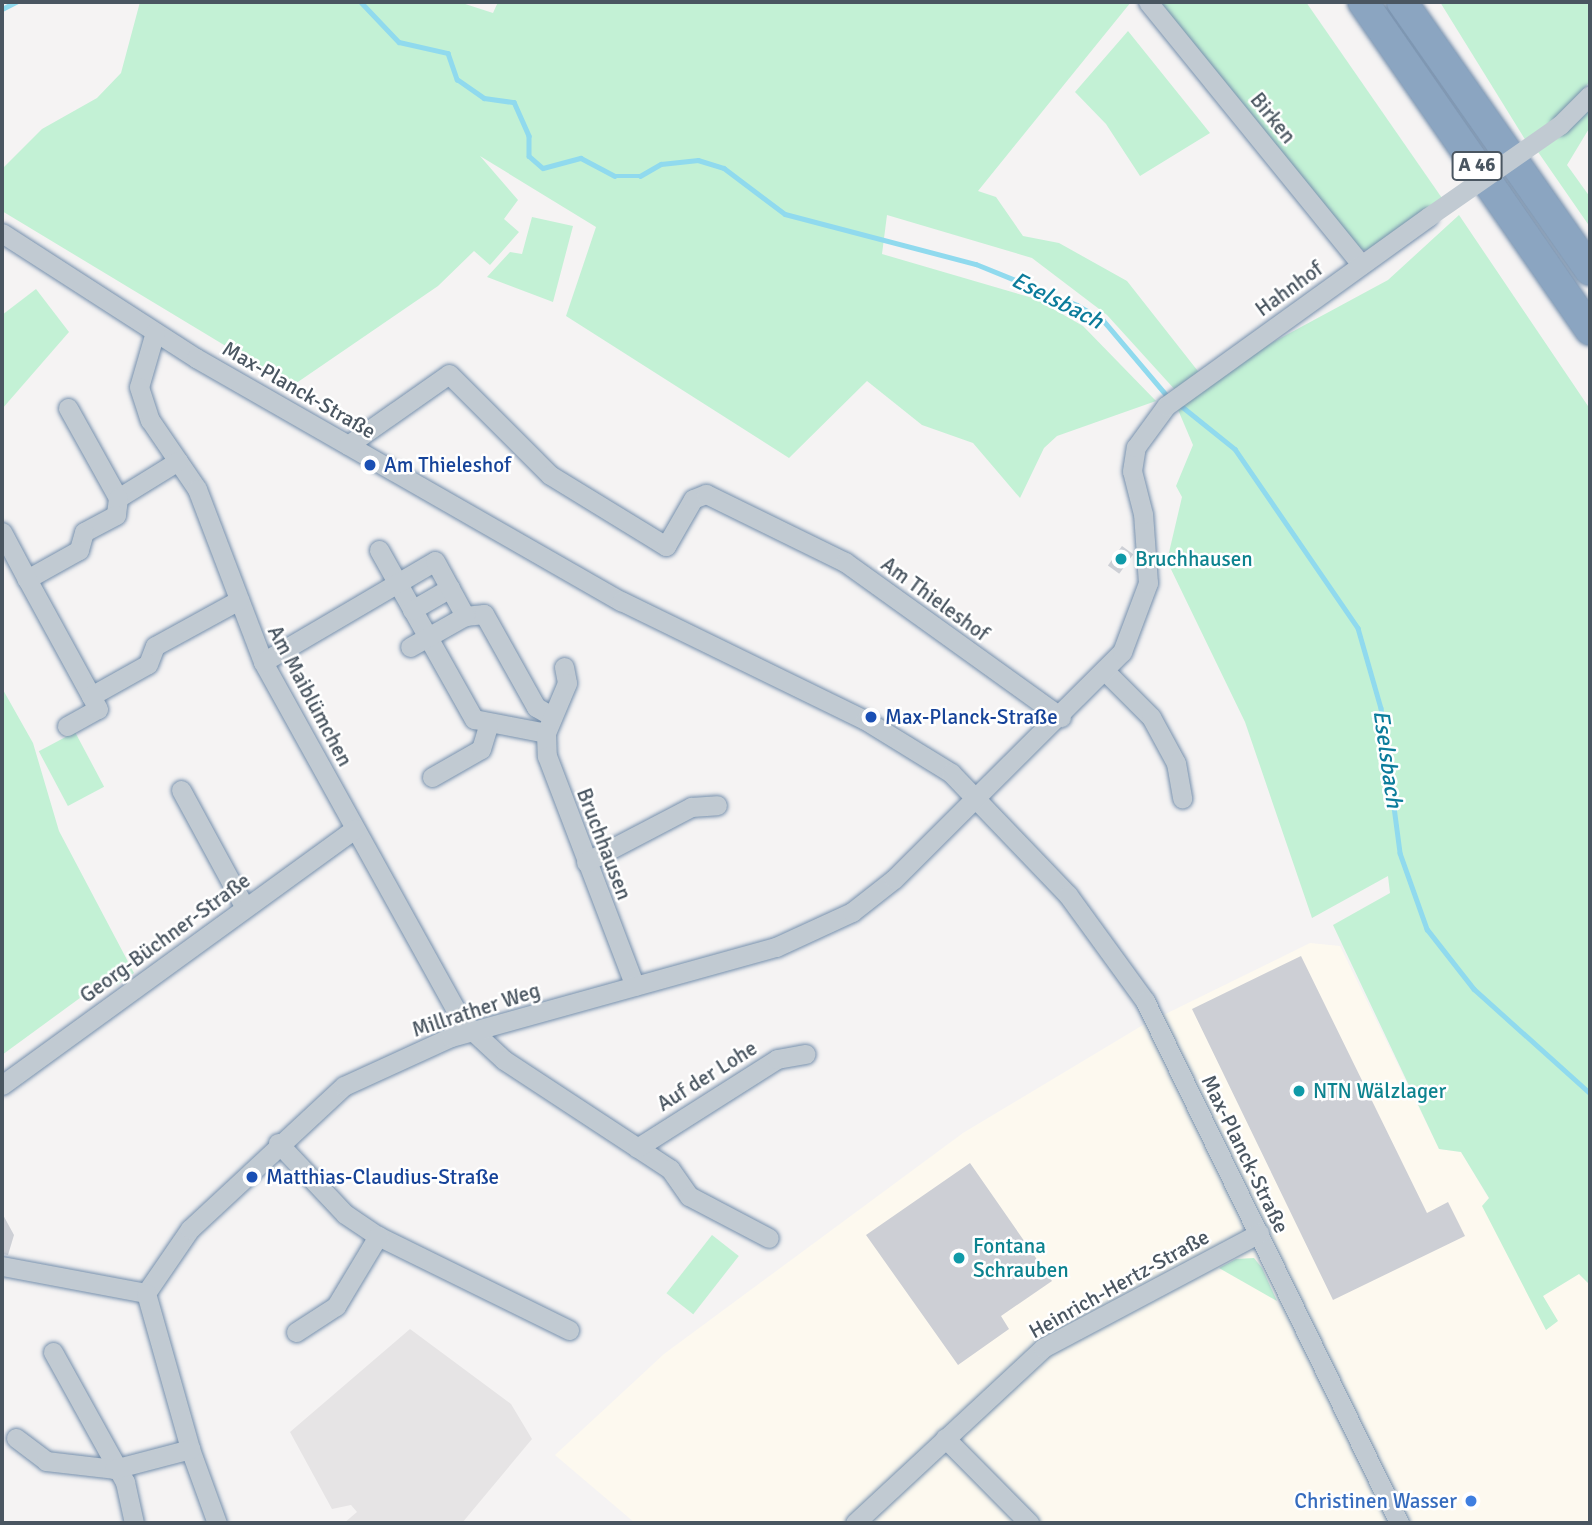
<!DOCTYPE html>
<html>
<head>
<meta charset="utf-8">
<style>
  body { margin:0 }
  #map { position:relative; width:1592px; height:1525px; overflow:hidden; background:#f5f3f3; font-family:Signika,sans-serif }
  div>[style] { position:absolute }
  .commercial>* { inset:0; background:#fdf9ef }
  .education>* { inset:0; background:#e6e4e5 }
  .green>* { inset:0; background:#c3f1d5; transform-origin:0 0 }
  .stream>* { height:4.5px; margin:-2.25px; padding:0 2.25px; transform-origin:2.25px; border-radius:2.25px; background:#90daee }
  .building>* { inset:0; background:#cdcfd5; transform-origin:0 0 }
  .roads { filter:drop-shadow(0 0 2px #7690ad) drop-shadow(0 0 2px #7690ad) }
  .minor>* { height:19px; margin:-9.5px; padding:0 9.5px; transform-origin:9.5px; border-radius:9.5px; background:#c1cad2 }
  .highway>* { height:30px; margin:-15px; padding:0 15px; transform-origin:15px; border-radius:15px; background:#8ba5c1 }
  .minor-bridge>* { height:19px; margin:-9.5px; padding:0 9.5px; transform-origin:9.5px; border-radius:9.5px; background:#c1cad2 }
  .dots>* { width:19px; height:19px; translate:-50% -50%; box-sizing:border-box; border:4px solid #fff; border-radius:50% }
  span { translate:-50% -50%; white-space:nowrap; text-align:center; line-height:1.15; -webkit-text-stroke:5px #fff; paint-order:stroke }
  .shield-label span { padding:2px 5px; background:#fff; border:2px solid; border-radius:5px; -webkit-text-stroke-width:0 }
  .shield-label { font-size:19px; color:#4a5661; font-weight:700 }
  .street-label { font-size:21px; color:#4a5661 }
  .transit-label { font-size:21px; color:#164399 }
  .left { translate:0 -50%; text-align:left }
  .culture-label { font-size:21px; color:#0d838f }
  .shop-label { font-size:21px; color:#366cbe }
  .right { translate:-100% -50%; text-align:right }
  .water-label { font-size:23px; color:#0c7c9b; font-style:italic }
  .frame { position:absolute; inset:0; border:4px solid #4a5661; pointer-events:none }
</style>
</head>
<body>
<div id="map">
  <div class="commercial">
    <i style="clip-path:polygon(1310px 943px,1340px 946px,1439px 1149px,1461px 1152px,1489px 1199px,1546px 1330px,1557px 1321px,1543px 1296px,1580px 1273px,1590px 1285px,1590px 1523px,635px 1523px,555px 1455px,664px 1354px,963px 1133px,1143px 1025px)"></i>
  </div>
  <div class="education">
    <i style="clip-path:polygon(410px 1329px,511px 1404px,532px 1439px,462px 1523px,344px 1523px,357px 1512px,351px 1505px,332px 1509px,290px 1432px)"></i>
  </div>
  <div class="green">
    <i style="clip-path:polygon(140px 2px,459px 2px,493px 13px,498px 2px,1131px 2px,978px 191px,996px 197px,1023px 236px,1059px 243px,1127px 281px,1201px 375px,1177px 392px,1107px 315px,1032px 258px,887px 215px,882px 254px,1036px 299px,1083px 326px,1156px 401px,1057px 436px,1044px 448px,1020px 498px,973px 443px,922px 425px,867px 381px,789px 458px,566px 316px,596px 227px,480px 156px,518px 200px,504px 219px,519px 232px,490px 265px,474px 251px,438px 286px,292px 386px,2px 211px,2px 169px,42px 129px,97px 98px,121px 73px)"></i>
    <i style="clip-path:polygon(1154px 2px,1306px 2px,1444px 201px,1369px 251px,1354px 248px)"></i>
    <i style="clip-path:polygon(1440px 2px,1590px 2px,1590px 81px,1567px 111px,1526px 141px)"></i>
    <i style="clip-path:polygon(1128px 31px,1210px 133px,1140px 176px,1106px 124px,1075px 92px)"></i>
    <i style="clip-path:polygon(1590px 105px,1590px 127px,1567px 165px,1590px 197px,1590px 227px,1536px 149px)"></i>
    <i style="clip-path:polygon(1459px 215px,1590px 409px,1590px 1285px,1579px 1274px,1543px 1296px,1558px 1321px,1546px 1330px,1482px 1206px,1489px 1198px,1461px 1152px,1439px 1149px,1333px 925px,1390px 893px,1388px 876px,1312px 918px,1245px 722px,1167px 561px,1182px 497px,1176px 486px,1193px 445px,1176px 405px,1251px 354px,1388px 280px)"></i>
    <i style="clip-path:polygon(532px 217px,573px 226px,553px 302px,487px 277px,510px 252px,522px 254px)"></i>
    <i style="clip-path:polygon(36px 289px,69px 332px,2px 409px,2px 315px)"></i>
    <i style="clip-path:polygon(2px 688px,33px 743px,59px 831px,134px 973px,117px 985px,110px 976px,2px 1055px)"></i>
    <i style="left:75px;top:732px;width:62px;height:41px;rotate:62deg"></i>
    <i style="left:712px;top:1235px;width:34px;height:74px;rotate:38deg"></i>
    <i style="clip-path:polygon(1254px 1258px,1262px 1268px,1277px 1301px,1219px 1268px,1236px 1259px)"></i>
  </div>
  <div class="stream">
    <i style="left:361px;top:2px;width:55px;rotate:46.5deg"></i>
    <i style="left:399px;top:42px;width:50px;rotate:12.7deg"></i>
    <i style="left:448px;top:53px;width:28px;rotate:71deg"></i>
    <i style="left:457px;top:79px;width:33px;rotate:35deg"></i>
    <i style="left:484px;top:98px;width:30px;rotate:8deg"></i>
    <i style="left:514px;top:102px;width:37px;rotate:66deg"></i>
    <i style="left:529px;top:136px;width:20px;rotate:90deg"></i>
    <i style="left:529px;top:156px;width:18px;rotate:41deg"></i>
    <i style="left:543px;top:168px;width:39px;rotate:-15deg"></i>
    <i style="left:581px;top:158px;width:38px;rotate:28deg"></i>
    <i style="left:615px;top:176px;width:25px"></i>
    <i style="left:640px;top:176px;width:24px;rotate:-30deg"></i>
    <i style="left:661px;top:164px;width:37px;rotate:-6deg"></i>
    <i style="left:698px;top:160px;width:27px;rotate:17deg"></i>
    <i style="left:724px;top:168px;width:76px;rotate:37deg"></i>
    <i style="left:785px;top:214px;width:197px;rotate:14.7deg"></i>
    <i style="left:976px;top:264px;width:109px;rotate:22.1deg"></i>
    <i style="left:1077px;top:305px;width:30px;rotate:30deg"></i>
    <i style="left:1103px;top:320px;width:101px;rotate:49.8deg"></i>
    <i style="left:2px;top:9px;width:16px;rotate:-27deg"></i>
    <i style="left:1179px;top:404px;width:72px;rotate:38.8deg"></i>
    <i style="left:1235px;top:449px;width:217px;rotate:55.5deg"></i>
    <i style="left:1358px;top:628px;width:83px;rotate:74deg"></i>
    <i style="left:1381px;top:708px;width:146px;rotate:82.5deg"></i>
    <i style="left:1400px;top:853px;width:81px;rotate:70.4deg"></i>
    <i style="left:1427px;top:929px;width:76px;rotate:51.9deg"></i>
    <i style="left:1474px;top:989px;width:156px;rotate:41.9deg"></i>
  </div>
  <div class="building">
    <i style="left:1122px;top:546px;width:14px;height:24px;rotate:36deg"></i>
    <i style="clip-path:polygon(1301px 956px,1427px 1213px,1448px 1202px,1465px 1236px,1333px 1300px,1192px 1009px)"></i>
    <i style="clip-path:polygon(970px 1163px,1052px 1281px,1001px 1316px,1009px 1329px,958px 1365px,866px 1235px)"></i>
    <i style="clip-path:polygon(2px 1213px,14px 1235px,8px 1255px,2px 1254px)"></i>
  </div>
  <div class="roads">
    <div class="minor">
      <i style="left:1148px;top:2px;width:338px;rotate:50.9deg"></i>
      <i style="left:1560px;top:125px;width:42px;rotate:-45deg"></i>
      <i style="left:2px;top:233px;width:231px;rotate:32.8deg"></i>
      <i style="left:196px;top:358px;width:490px;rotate:29.8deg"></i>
      <i style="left:621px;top:601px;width:271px;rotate:26deg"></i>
      <i style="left:865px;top:720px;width:101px;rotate:31.6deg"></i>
      <i style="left:951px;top:773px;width:169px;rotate:46.2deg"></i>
      <i style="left:1068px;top:895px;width:131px;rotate:54deg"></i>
      <i style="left:1145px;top:1001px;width:581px;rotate:64.05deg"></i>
      <i style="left:155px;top:332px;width:57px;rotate:106.2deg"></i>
      <i style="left:139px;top:387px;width:35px;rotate:72deg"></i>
      <i style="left:150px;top:420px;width:83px;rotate:55.7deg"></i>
      <i style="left:197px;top:489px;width:185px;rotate:69.1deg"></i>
      <i style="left:263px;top:662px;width:410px;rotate:61deg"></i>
      <i style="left:462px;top:1021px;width:57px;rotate:42.9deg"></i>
      <i style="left:504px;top:1060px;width:199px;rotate:33.3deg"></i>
      <i style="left:670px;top:1169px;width:33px;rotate:55deg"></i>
      <i style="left:689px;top:1196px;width:90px;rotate:27.7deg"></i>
      <i style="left:68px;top:408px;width:103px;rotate:60.9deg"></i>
      <i style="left:348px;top:445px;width:123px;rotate:-35.1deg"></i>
      <i style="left:449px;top:374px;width:143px;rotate:45deg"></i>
      <i style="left:550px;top:475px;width:136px;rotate:31.5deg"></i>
      <i style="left:666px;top:546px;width:54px;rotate:-60.1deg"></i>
      <i style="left:693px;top:499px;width:14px;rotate:-21deg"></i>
      <i style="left:706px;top:494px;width:155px;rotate:26.1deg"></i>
      <i style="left:845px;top:562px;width:266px;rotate:35.7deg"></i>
      <i style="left:178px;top:461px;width:70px;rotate:148.3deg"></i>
      <i style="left:118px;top:498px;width:17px;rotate:97deg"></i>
      <i style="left:116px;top:515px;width:36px;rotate:152deg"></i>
      <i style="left:84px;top:532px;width:19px;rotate:106deg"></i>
      <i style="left:79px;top:550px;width:60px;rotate:150.9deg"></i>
      <i style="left:27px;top:579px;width:133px;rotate:61.3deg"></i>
      <i style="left:91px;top:696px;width:65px;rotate:-29.3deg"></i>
      <i style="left:148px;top:664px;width:19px;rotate:-69deg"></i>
      <i style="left:155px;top:646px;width:96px;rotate:-28.7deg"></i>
      <i style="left:2px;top:532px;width:53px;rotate:62deg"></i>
      <i style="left:379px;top:550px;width:194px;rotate:60.7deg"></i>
      <i style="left:474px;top:719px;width:73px;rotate:11deg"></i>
      <i style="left:412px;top:610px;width:44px;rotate:-30.1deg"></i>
      <i style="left:465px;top:616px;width:19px;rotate:-6deg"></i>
      <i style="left:484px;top:614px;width:107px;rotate:60.8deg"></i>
      <i style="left:536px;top:707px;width:16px;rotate:30deg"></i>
      <i style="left:263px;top:662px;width:199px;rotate:-30.4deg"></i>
      <i style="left:435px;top:561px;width:63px;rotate:61.4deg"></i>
      <i style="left:465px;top:616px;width:63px;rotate:150.6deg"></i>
      <i style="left:564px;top:667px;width:16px;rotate:79deg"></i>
      <i style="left:567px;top:683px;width:54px;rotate:112.8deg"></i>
      <i style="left:546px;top:733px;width:23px;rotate:88deg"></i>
      <i style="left:547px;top:756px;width:246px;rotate:69.1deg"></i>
      <i style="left:1105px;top:671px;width:65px;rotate:45deg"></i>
      <i style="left:1151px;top:717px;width:52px;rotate:61.5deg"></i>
      <i style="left:1176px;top:763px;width:36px;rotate:80deg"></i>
      <i style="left:67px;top:726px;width:35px;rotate:-29deg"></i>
      <i style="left:98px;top:709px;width:15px;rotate:-118deg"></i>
      <i style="left:432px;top:777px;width:56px;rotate:-29.7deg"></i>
      <i style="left:481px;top:749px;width:24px;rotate:-73deg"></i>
      <i style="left:181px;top:790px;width:134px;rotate:61.5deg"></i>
      <i style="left:586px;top:862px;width:119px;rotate:-27.6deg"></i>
      <i style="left:691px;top:807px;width:26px;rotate:-4deg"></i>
      <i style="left:2px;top:1085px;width:436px;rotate:-36deg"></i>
      <i style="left:278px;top:1143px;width:98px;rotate:46.7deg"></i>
      <i style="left:345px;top:1214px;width:40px;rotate:34deg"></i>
      <i style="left:378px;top:1236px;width:213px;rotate:26.2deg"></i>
      <i style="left:637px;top:1148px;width:166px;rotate:-32.4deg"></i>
      <i style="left:777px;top:1059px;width:29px;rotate:-10deg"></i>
      <i style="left:2px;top:1266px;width:147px;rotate:10.6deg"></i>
      <i style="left:146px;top:1293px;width:78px;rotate:-55.5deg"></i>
      <i style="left:190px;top:1229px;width:210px;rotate:-42.9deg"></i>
      <i style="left:344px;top:1086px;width:118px;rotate:-24.6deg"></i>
      <i style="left:451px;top:1037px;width:337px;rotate:-15.5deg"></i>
      <i style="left:776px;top:947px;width:84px;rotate:-24.7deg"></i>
      <i style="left:852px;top:912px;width:53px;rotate:-38.2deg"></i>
      <i style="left:894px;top:879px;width:322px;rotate:-44.9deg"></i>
      <i style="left:1122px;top:652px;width:74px;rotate:-69.4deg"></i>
      <i style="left:1148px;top:583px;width:69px;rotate:-94.1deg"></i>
      <i style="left:1143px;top:514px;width:44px;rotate:-104.3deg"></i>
      <i style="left:1132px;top:471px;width:24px;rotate:-81deg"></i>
      <i style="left:1136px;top:447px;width:51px;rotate:-53.8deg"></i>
      <i style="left:1166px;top:406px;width:323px;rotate:-35.8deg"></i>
      <i style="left:146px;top:1293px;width:162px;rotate:74.2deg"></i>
      <i style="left:190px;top:1449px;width:79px;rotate:70deg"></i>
      <i style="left:296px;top:1332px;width:48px;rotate:-33deg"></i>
      <i style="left:336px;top:1306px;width:82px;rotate:-59deg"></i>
      <i style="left:53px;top:1352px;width:149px;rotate:61deg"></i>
      <i style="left:125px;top:1482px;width:42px;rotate:77.6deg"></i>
      <i style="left:16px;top:1438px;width:38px;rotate:37deg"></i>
      <i style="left:46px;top:1461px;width:68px;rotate:6.7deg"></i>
      <i style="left:114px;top:1469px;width:79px;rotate:-14.7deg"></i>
      <i style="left:945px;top:1438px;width:120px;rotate:45.3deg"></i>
      <i style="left:855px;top:1523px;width:257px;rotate:-42.9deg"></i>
      <i style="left:1043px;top:1348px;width:245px;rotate:-28deg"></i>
    </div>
    <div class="highway">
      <i style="left:1363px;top:2px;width:399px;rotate:55.3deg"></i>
      <i style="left:1402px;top:2px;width:327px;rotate:55deg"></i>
    </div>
  </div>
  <div class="minor-bridge">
    <i style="left:1428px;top:217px;width:161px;rotate:-34.9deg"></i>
  </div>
  <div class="dots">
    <i style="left:370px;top:465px;background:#1a4fb4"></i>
    <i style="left:1121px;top:559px;background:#0f9aa8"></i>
    <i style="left:871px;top:717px;background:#1a4fb4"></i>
    <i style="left:1299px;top:1091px;background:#0f9aa8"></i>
    <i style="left:252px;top:1177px;background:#1a4fb4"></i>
    <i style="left:959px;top:1258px;background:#0f9aa8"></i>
    <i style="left:1471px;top:1501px;background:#3f7fe0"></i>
  </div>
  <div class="shield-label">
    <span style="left:1477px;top:166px">A 46</span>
  </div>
  <div class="street-label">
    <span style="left:1273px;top:118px;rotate:51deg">Birken</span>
    <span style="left:1289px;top:289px;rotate:-36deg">Hahnhof</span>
    <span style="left:299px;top:390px;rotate:30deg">Max-Planck-Straße</span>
    <span style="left:935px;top:599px;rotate:36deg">Am Thieleshof</span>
    <span style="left:310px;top:696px;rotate:62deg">Am Maiblümchen</span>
    <span style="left:604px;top:844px;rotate:69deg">Bruchhausen</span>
    <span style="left:165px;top:938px;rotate:-36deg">Georg-Büchner-Straße</span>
    <span style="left:476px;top:1010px;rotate:-18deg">Millrather Weg</span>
    <span style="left:707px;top:1076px;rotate:-32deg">Auf der Lohe</span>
    <span style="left:1245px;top:1154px;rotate:64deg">Max-Planck-Straße</span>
    <span style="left:1119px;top:1284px;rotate:-29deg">Heinrich-Hertz-Straße</span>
  </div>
  <div class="transit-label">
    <span class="left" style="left:384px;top:465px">Am Thieleshof</span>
    <span class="left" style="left:885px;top:717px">Max-Planck-Straße</span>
    <span class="left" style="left:266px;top:1177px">Matthias-Claudius-Straße</span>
  </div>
  <div class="culture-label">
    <span class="left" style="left:1135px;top:559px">Bruchhausen</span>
    <span class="left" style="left:1313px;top:1091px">NTN Wälzlager</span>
    <span class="left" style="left:973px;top:1258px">Fontana<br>Schrauben</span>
  </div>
  <div class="shop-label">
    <span class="right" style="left:1457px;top:1501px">Christinen Wasser</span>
  </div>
  <div class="water-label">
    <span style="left:1057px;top:301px;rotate:27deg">Eselsbach</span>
    <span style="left:1387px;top:759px;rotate:82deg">Eselsbach</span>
  </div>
  <div class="frame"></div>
</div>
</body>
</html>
